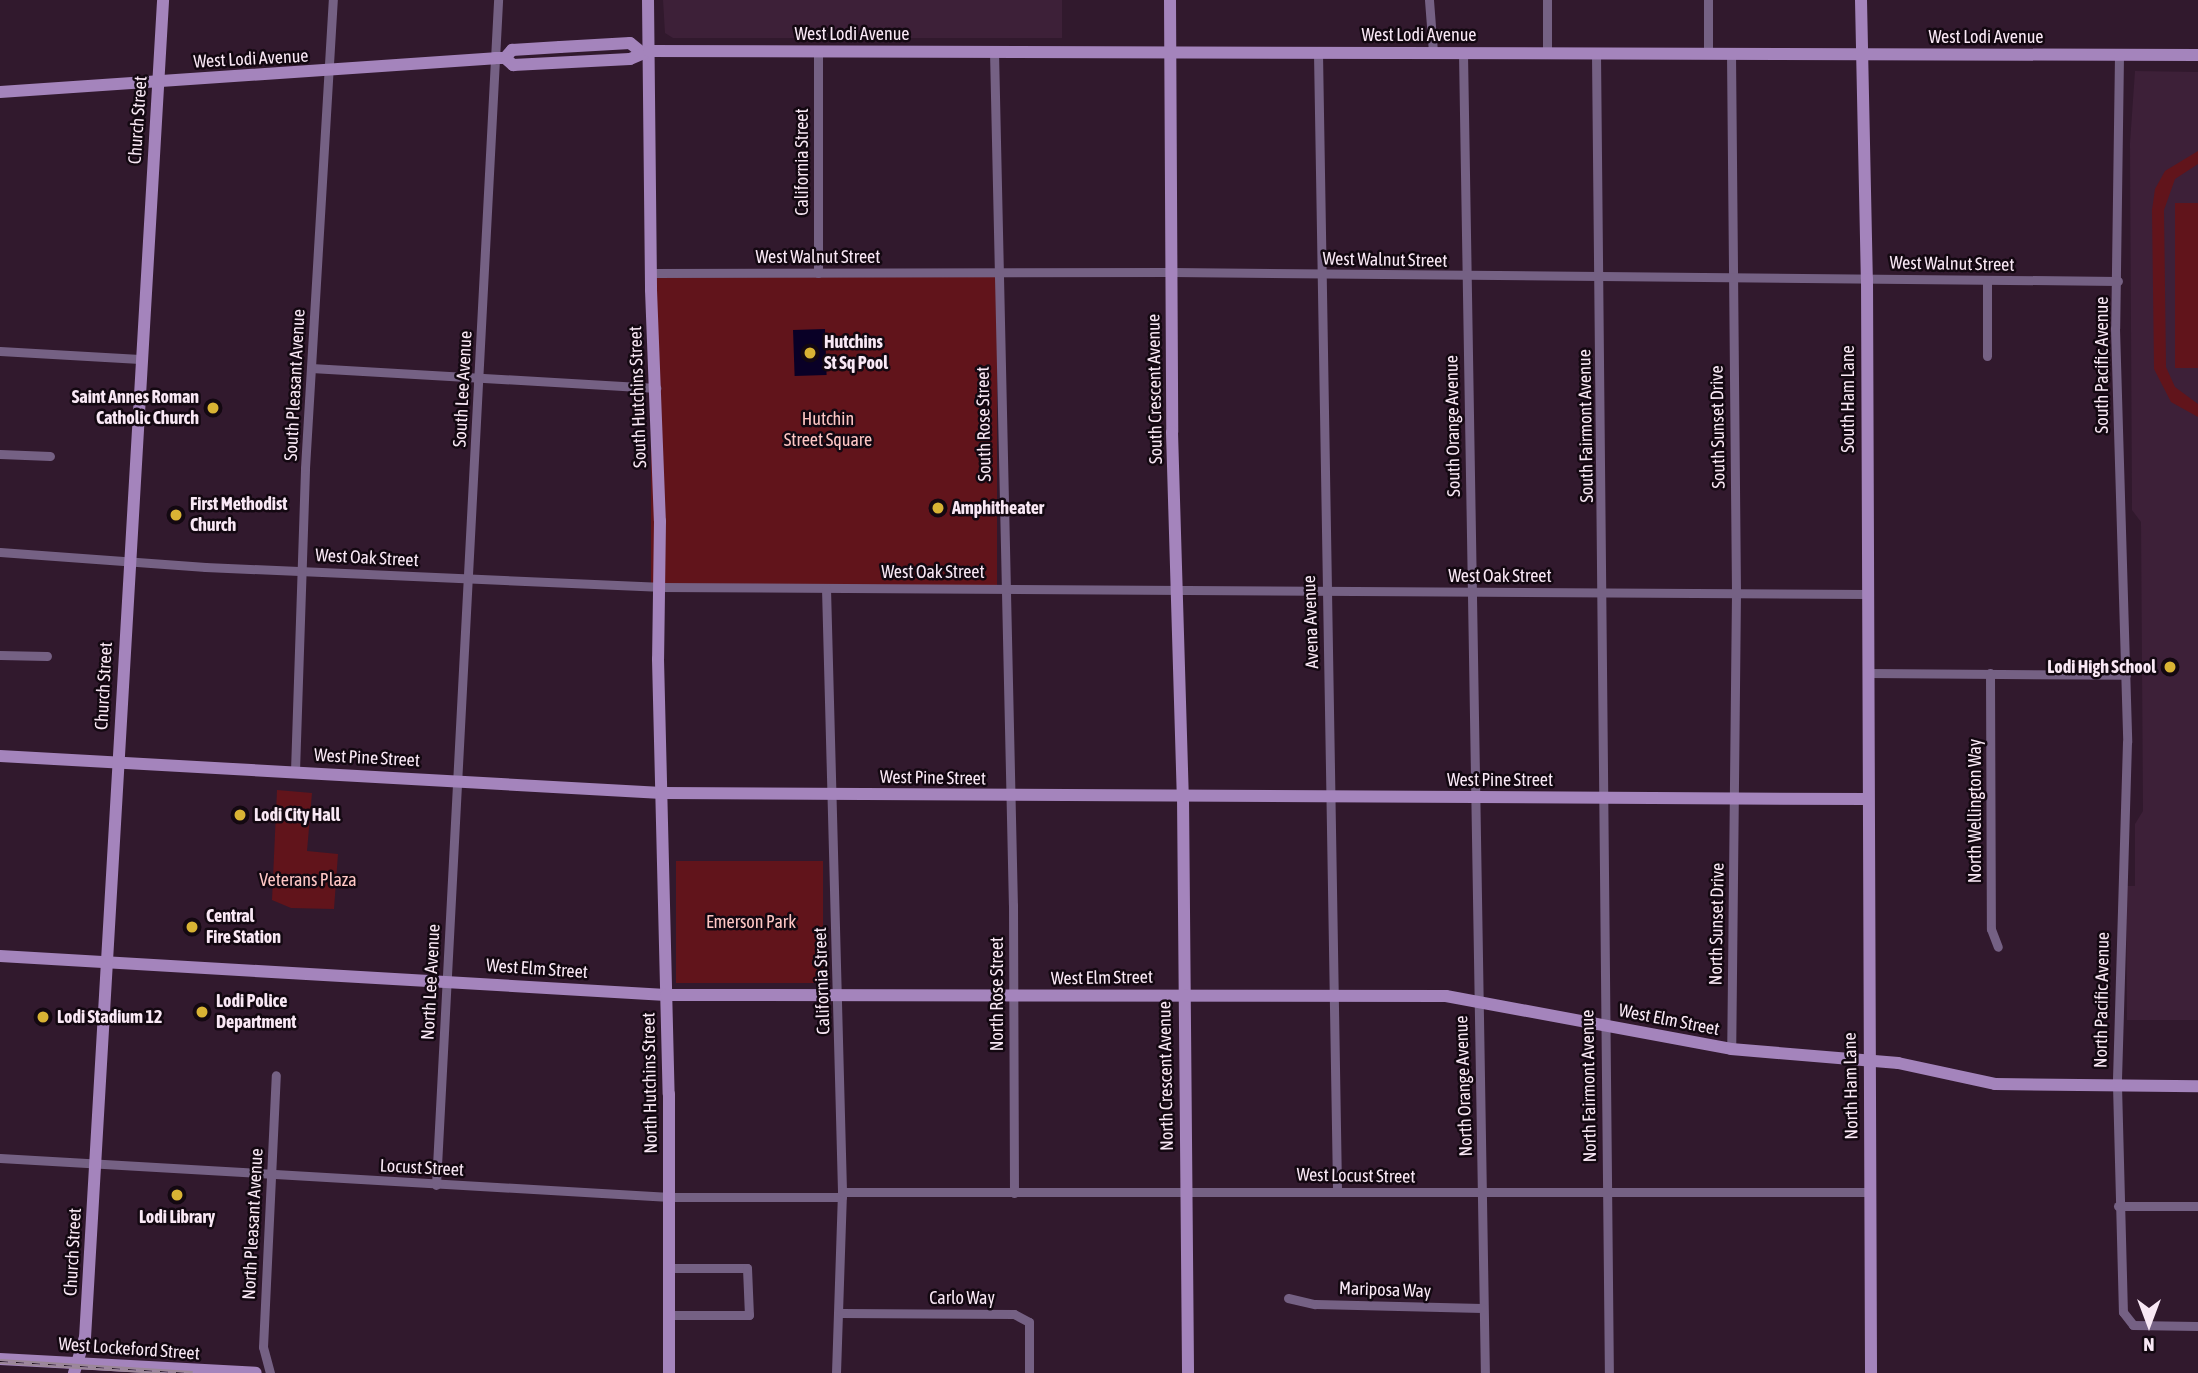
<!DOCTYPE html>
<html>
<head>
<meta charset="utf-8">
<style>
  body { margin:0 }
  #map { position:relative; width:2198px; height:1373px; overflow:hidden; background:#31192d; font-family:"Asap Condensed",sans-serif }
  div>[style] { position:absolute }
  .built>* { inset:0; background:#3d2038 }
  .green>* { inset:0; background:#61141b; transform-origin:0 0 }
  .water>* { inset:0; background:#090026; transform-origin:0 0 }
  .street>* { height:9px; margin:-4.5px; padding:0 4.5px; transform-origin:4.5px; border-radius:4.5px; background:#756184 }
  .secondary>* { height:12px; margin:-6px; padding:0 6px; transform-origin:6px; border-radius:6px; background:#a484bc }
  .rail>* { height:5px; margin-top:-2.5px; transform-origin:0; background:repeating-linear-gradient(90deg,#130811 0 8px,#9b8797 0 16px); box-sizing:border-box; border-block:2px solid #9b8797 }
  .dots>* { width:19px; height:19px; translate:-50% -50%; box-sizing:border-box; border:4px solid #130811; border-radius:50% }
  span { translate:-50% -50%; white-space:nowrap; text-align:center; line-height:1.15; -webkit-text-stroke:5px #130811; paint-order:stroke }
  .street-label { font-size:18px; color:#f9e8f5 }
  .poi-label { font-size:18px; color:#f9e8f5; font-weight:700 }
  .left { translate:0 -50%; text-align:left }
  .right { translate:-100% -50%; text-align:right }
  .park-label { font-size:18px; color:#ffc7c5 }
  .north { position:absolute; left:2114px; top:1289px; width:70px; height:70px; -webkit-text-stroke:5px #130811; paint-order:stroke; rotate:180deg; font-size:19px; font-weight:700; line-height:28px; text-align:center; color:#f9e8f5 }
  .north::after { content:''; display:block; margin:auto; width:24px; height:32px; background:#f9e8f5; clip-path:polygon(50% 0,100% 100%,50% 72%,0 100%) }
</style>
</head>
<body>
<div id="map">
  <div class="built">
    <i style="clip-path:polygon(663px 0,1062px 0,1062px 38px,673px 38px,665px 33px)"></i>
    <i style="clip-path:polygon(2135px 71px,2198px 72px,2198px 1020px,2127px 1020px,2126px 886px,2135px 886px,2135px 824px,2143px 811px,2141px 522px,2132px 510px,2130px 143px)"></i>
  </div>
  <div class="green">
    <i style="clip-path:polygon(2198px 151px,2198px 164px,2175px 179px,2164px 210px,2166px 367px,2175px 387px,2198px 404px,2198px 417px,2171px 402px,2154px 369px,2152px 210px,2155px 189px,2165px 171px)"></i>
    <i style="left:2198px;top:203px;width:165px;height:23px;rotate:90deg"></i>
    <i style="left:651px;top:273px;width:346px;height:314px"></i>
    <i style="clip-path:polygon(277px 790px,312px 793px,307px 851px,338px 854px,334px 909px,291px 908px,272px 900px)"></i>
    <i style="left:676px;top:861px;width:147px;height:122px"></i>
  </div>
  <div class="water">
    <i style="left:825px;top:329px;width:46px;height:32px;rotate:88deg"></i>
  </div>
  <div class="street">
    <i style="left:1429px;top:0;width:52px;rotate:85.6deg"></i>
    <i style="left:1708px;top:0;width:53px;rotate:90deg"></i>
    <i style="left:994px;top:51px;width:854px;rotate:88.73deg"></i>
    <i style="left:1013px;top:905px;width:288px;rotate:89.8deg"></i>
    <i style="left:818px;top:52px;width:221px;rotate:90deg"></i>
    <i style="left:1318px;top:53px;width:1138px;rotate:89.04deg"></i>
    <i style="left:1463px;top:53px;width:1320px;rotate:89.05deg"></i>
    <i style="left:1547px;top:53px;width:53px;rotate:-90deg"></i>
    <i style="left:1731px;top:53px;width:539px;rotate:89.47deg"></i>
    <i style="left:1736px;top:592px;width:457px;rotate:90.6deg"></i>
    <i style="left:1596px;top:54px;width:1319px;rotate:89.44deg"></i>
    <i style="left:2119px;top:55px;width:273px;rotate:90.8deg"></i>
    <i style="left:2115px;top:328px;width:414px;rotate:88.3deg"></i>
    <i style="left:2127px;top:742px;width:343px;rotate:91.7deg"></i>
    <i style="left:2117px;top:1085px;width:227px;rotate:88.5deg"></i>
    <i style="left:2123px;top:1312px;width:16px;rotate:52deg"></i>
    <i style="left:2133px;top:1325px;width:65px;rotate:0.9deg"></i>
    <i style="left:651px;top:273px;width:520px;rotate:-0.11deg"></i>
    <i style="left:1171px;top:272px;width:947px;rotate:0.54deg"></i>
    <i style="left:1987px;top:280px;width:76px;rotate:90deg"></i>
    <i style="left:0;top:351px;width:140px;rotate:3.3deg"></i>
    <i style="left:311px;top:368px;width:346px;rotate:3.3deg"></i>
    <i style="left:0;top:454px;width:50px;rotate:2.3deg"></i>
    <i style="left:0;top:552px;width:206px;rotate:4.2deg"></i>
    <i style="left:205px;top:567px;width:453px;rotate:2.5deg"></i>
    <i style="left:658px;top:587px;width:1210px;rotate:0.33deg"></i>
    <i style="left:826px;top:588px;width:604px;rotate:88.48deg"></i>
    <i style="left:842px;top:1192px;width:181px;rotate:91.9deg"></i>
    <i style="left:0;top:655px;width:47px;rotate:1.2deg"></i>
    <i style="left:1868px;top:673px;width:258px;rotate:0.4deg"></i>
    <i style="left:1990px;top:673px;width:256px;rotate:89.8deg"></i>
    <i style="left:1991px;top:929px;width:19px;rotate:69deg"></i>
    <i style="left:295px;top:771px;width:303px;rotate:-88.1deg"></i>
    <i style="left:305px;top:468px;width:469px;rotate:-86.6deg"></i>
    <i style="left:0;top:1158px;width:671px;rotate:3.33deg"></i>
    <i style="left:670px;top:1197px;width:172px"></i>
    <i style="left:436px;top:1185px;width:1187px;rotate:-87deg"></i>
    <i style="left:842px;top:1192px;width:1027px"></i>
    <i style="left:2118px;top:1206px;width:80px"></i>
    <i style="left:670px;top:1268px;width:77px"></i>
    <i style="left:747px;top:1268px;width:47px;rotate:87.6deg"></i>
    <i style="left:749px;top:1315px;width:79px;rotate:180deg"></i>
    <i style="left:1288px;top:1298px;width:28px;rotate:13deg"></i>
    <i style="left:1315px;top:1304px;width:167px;rotate:1.4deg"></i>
    <i style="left:841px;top:1313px;width:173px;rotate:0.3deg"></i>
    <i style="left:1014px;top:1314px;width:17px;rotate:28deg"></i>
    <i style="left:1029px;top:1322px;width:51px;rotate:90deg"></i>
    <i style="left:270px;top:1373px;width:27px;rotate:-105deg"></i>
    <i style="left:263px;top:1347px;width:272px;rotate:-87.3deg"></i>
  </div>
  <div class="secondary">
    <i style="left:648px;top:0;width:290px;rotate:89.4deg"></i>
    <i style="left:651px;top:290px;width:231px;rotate:87.8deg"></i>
    <i style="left:660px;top:521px;width:138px;rotate:90.8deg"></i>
    <i style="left:658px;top:659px;width:435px;rotate:88.6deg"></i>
    <i style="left:669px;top:1094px;width:279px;rotate:90deg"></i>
    <i style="left:1170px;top:0;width:432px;rotate:89.7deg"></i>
    <i style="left:1172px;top:432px;width:364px;rotate:88.3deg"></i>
    <i style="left:1183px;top:796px;width:577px;rotate:89.5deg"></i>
    <i style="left:1861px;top:0;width:279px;rotate:88.8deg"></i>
    <i style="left:1867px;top:279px;width:1094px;rotate:89.79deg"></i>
    <i style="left:505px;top:58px;width:11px;rotate:-49deg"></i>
    <i style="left:512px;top:50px;width:48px;rotate:-3.6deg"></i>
    <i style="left:560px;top:47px;width:70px;rotate:-3.3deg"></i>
    <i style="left:630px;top:43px;width:13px;rotate:39deg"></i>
    <i style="left:0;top:92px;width:496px;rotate:-3.9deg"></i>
    <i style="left:495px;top:58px;width:10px"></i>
    <i style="left:505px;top:58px;width:11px;rotate:41deg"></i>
    <i style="left:513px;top:65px;width:117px;rotate:-2.9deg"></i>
    <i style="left:630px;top:59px;width:21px;rotate:-23deg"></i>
    <i style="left:649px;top:51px;width:1549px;rotate:0.15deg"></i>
    <i style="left:0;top:756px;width:663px;rotate:3.2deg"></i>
    <i style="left:662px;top:793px;width:1205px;rotate:0.29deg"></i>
    <i style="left:0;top:956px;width:667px;rotate:3.35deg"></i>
    <i style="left:666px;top:995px;width:780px;rotate:0.07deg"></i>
    <i style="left:1446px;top:996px;width:290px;rotate:10.5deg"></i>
    <i style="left:1731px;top:1049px;width:168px;rotate:4.8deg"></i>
    <i style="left:1898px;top:1063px;width:99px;rotate:12.2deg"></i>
    <i style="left:1995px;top:1084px;width:203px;rotate:0.6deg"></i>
    <i style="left:0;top:1359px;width:256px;rotate:3.1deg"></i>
    <i style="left:74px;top:1373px;width:37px;rotate:-73deg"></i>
    <i style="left:85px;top:1338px;width:1340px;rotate:-86.66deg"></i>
  </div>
  <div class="rail">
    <i style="left:0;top:1361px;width:193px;rotate:3.6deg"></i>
  </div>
  <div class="dots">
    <i style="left:810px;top:353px;background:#d9b334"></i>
    <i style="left:213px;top:408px;background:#d9b334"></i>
    <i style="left:938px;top:508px;background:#d9b334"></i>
    <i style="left:176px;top:515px;background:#d9b334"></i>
    <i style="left:2170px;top:667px;background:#d9b334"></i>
    <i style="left:240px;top:815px;background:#d9b334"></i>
    <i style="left:192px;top:927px;background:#d9b334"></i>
    <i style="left:202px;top:1012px;background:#d9b334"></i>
    <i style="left:43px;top:1017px;background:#d9b334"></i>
    <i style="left:177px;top:1195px;background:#d9b334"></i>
  </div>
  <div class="street-label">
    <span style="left:852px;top:34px">West Lodi Avenue</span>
    <span style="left:1419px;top:35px">West Lodi Avenue</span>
    <span style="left:1986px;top:37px">West Lodi Avenue</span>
    <span style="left:251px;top:59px;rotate:-3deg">West Lodi Avenue</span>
    <span style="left:138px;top:120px;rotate:-86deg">Church Street</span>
    <span style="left:802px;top:162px;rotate:-90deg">California Street</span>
    <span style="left:818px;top:257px">West Walnut Street</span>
    <span style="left:1385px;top:260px;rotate:1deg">West Walnut Street</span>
    <span style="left:1952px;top:264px;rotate:1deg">West Walnut Street</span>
    <span style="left:2102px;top:365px;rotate:-90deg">South Pacific Avenue</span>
    <span style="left:295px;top:385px;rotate:-87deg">South Pleasant Avenue</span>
    <span style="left:463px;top:389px;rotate:-87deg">South Lee Avenue</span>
    <span style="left:1155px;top:389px;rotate:-91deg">South Crescent Avenue</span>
    <span style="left:638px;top:397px;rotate:-92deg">South Hutchins Street</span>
    <span style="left:1848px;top:399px;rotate:-90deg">South Ham Lane</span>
    <span style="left:984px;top:424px;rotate:-91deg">South Rose Street</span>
    <span style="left:1453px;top:426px;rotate:-91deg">South Orange Avenue</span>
    <span style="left:1586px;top:426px;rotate:-91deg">South Fairmont Avenue</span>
    <span style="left:1718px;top:427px;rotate:-91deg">South Sunset Drive</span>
    <span style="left:367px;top:558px;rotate:3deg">West Oak Street</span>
    <span style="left:933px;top:572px">West Oak Street</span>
    <span style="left:1500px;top:576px">West Oak Street</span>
    <span style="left:1311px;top:622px;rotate:-92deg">Avena Avenue</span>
    <span style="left:104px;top:686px;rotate:-87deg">Church Street</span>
    <span style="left:367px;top:758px;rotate:3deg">West Pine Street</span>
    <span style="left:933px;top:778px;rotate:1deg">West Pine Street</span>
    <span style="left:1500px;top:780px">West Pine Street</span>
    <span style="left:1975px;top:811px;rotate:-90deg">North Wellington Way</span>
    <span style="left:1717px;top:924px;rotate:-89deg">North Sunset Drive</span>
    <span style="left:537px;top:969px;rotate:4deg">West Elm Street</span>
    <span style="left:1102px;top:978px;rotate:-1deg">West Elm Street</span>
    <span style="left:822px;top:981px;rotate:-92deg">California Street</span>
    <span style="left:431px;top:982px;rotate:-87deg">North Lee Avenue</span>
    <span style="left:997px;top:994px;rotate:-90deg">North Rose Street</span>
    <span style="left:2102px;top:1000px;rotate:-89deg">North Pacific Avenue</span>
    <span style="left:1669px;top:1020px;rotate:11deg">West Elm Street</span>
    <span style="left:1166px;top:1076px;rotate:-91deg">North Crescent Avenue</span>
    <span style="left:650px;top:1083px;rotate:-91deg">North Hutchins Street</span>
    <span style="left:1464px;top:1086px;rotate:-92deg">North Orange Avenue</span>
    <span style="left:1589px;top:1086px;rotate:-91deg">North Fairmont Avenue</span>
    <span style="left:1851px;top:1086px;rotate:-91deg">North Ham Lane</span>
    <span style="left:422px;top:1168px;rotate:3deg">Locust Street</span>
    <span style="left:1356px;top:1176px;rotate:1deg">West Locust Street</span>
    <span style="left:253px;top:1224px;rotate:-87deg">North Pleasant Avenue</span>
    <span style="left:73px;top:1252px;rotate:-87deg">Church Street</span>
    <span style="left:1385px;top:1290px;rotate:2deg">Mariposa Way</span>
    <span style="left:962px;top:1298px">Carlo Way</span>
    <span style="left:129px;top:1349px;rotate:4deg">West Lockeford Street</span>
  </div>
  <div class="poi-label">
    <span class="left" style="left:824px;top:353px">Hutchins<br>St Sq Pool</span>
    <span class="right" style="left:199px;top:408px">Saint Annes Roman<br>Catholic Church</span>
    <span class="left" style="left:190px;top:515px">First Methodist<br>Church</span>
    <span class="left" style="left:952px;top:508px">Amphitheater</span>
    <span class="right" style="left:2156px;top:667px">Lodi High School</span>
    <span class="left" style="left:254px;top:815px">Lodi City Hall</span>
    <span class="left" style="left:206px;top:927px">Central<br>Fire Station</span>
    <span class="left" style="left:216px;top:1012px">Lodi Police<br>Department</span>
    <span class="left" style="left:57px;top:1017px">Lodi Stadium 12</span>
    <span style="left:177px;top:1217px">Lodi Library</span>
  </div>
  <div class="park-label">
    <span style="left:828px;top:430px">Hutchin<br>Street Square</span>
    <span style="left:308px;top:880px">Veterans Plaza</span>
    <span style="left:751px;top:922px">Emerson Park</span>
  </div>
  <div class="north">N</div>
</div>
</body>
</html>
